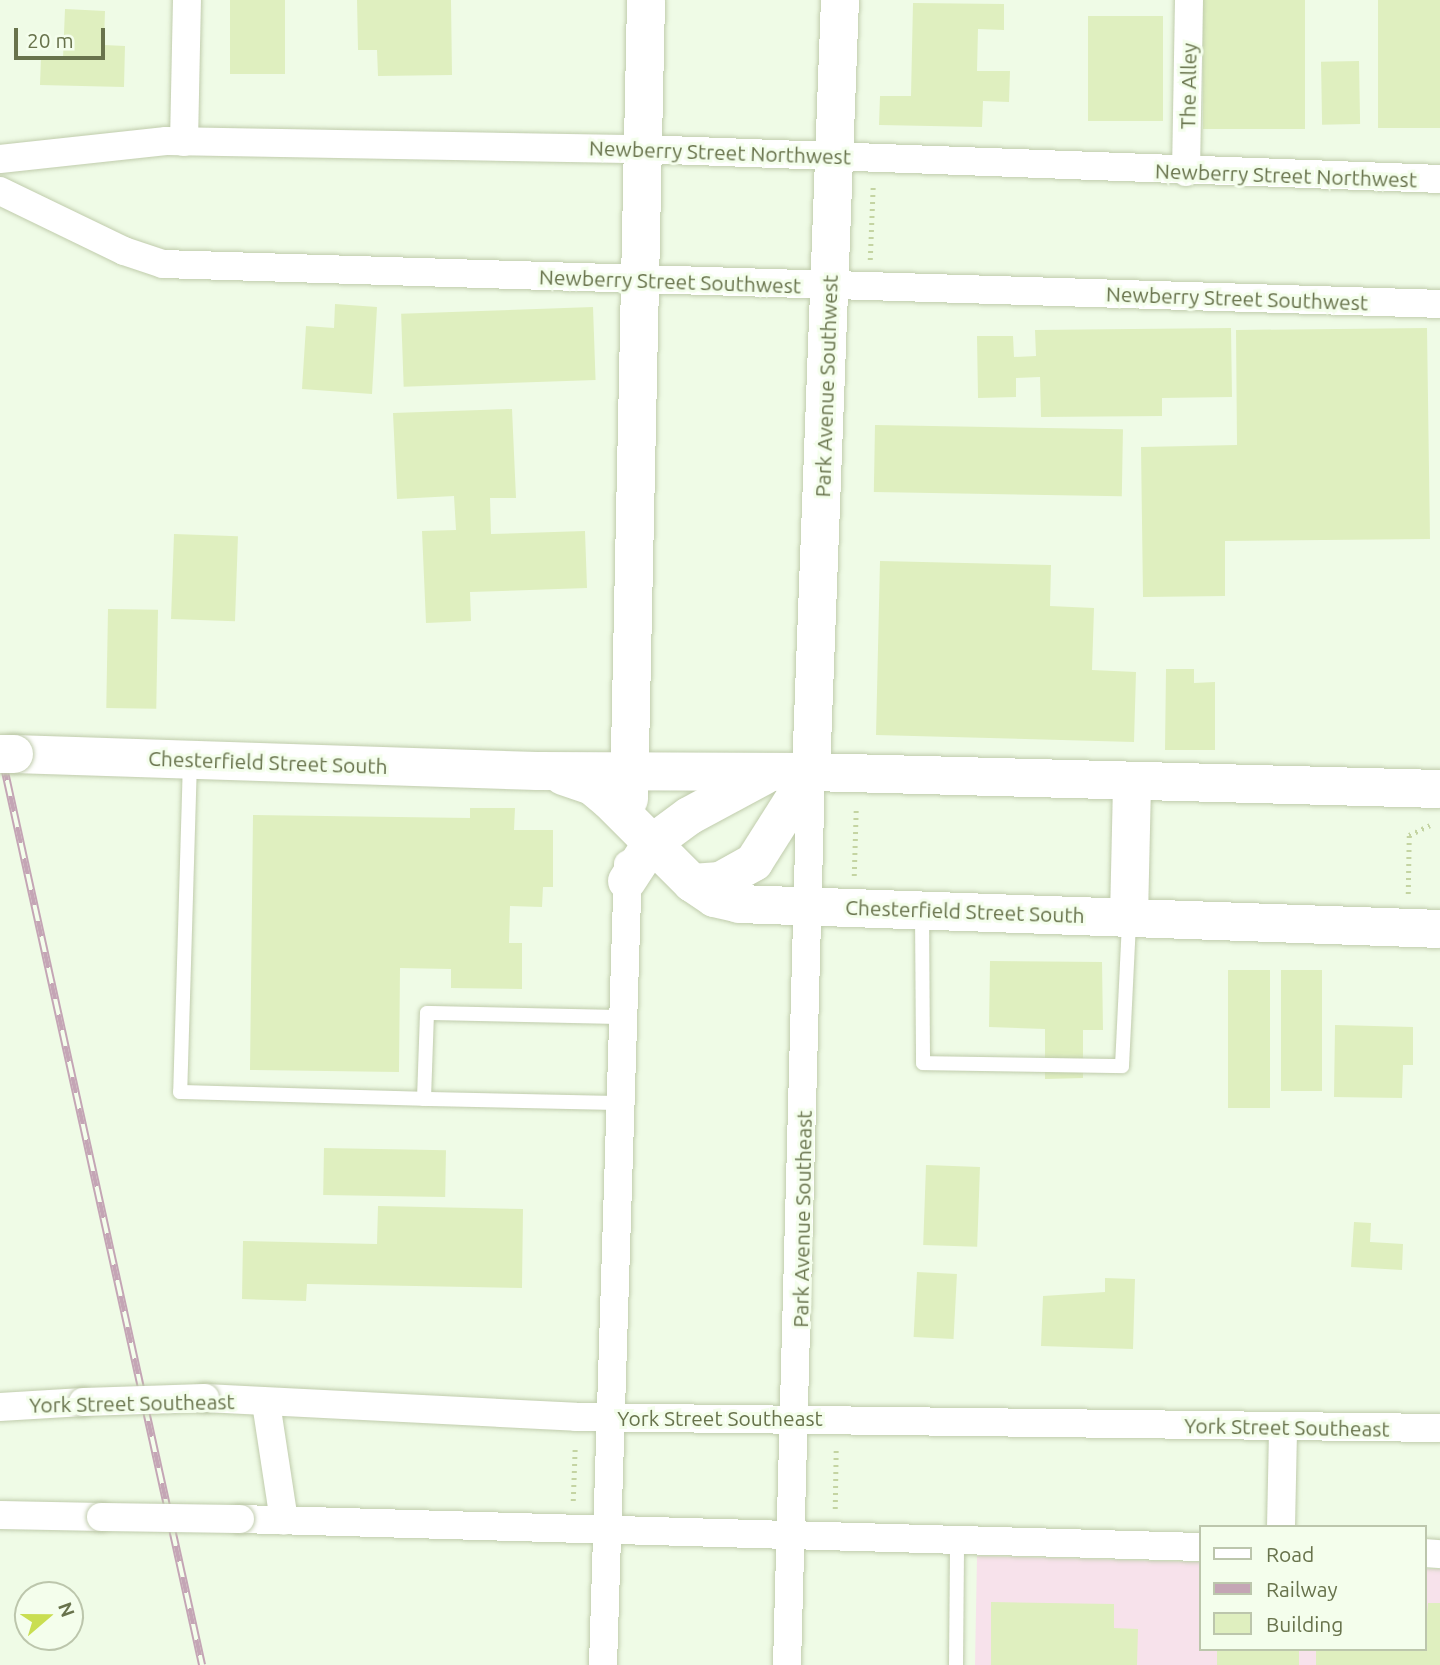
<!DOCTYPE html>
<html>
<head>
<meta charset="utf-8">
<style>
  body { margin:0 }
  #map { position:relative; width:1440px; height:1665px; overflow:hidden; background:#effbe6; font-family:Ubuntu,sans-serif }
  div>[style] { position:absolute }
  .education>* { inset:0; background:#f7e2eb }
  .building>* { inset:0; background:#dfefbf; transform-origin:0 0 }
  .path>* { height:4.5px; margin-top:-2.25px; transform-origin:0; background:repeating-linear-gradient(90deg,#c4d4a2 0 2px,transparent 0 7px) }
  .roads { filter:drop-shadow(0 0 2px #c0ccac) drop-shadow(0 0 2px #c0ccac) }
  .lane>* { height:14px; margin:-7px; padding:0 7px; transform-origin:7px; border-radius:7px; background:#fff }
  .street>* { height:28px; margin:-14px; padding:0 14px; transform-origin:14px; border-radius:14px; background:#fff }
  .secondary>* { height:38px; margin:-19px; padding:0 19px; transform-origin:19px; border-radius:19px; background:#fff }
  .rail>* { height:8px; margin-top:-4px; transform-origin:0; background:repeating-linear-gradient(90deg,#f4feec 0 16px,#c4a5b5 0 32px); box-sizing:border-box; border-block:2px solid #c4a5b5 }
  .bridges { filter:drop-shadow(0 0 2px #c0ccac) drop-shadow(0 0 2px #c0ccac) }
  .street-bridge>* { height:28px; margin:-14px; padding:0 14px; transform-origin:14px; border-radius:14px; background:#fff }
  .secondary-bridge>* { height:38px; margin:-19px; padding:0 19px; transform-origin:19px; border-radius:19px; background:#fff }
  span { translate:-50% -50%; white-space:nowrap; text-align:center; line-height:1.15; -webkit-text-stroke:6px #f4feec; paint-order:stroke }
  .street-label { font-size:21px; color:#68734c }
  .legend { position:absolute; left:1199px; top:1525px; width:228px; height:126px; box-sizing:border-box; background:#f4feec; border:2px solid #bcc6ac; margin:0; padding:9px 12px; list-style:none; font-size:21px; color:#68734c }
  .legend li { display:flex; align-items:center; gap:14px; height:35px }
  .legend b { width:35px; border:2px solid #bcc6ac }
  .north { position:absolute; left:14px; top:1581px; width:70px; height:70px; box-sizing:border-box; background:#f4feec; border:2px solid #bcc6ac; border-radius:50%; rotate:70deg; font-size:19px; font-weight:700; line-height:28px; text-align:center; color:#68734c }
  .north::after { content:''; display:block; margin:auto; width:24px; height:32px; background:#c9de51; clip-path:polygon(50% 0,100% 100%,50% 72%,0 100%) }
  .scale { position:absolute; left:14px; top:28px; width:91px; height:32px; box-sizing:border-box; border:4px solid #68734c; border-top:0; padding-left:9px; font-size:21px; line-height:24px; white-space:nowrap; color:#68734c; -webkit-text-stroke:5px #f4feec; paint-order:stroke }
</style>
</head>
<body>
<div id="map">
  <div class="education">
    <i style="clip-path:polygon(977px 1556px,1200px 1562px,1200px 1649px,1424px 1649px,1424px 1569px,1440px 1569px,1440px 1665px,975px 1665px)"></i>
  </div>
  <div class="building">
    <i style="left:230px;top:0;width:55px;height:74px"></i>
    <i style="clip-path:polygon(357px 0,451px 0,452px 75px,378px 76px,377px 50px,358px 50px)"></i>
    <i style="left:1203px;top:0;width:102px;height:129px"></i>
    <i style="left:1378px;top:0;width:62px;height:128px"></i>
    <i style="clip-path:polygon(913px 3px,1004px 4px,1004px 30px,978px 29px,977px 71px,1010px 71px,1009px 102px,983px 101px,982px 127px,879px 125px,880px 96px,911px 96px)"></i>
    <i style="clip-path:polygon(65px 9px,105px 11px,104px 45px,125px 46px,124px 87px,40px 85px,41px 57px,63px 58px)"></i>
    <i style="left:1088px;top:16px;width:75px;height:105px"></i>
    <i style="left:1359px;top:61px;width:63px;height:38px;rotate:89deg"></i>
    <i style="clip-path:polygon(335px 304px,377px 307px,372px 394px,302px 389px,306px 326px,334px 328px)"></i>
    <i style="left:593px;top:307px;width:73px;height:192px;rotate:88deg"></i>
    <i style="clip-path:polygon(1231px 328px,1232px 397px,1162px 398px,1162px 416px,1041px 417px,1040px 377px,1016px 378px,1016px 397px,978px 398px,977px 336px,1013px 336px,1014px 357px,1036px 356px,1035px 330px)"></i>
    <i style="clip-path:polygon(1427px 328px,1430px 539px,1225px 541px,1225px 596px,1143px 597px,1141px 447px,1237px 445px,1236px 330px)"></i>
    <i style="clip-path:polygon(512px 409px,516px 498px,490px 498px,491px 534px,585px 531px,587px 588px,470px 592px,471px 621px,426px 623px,422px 531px,456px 530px,454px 496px,397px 499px,393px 413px)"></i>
    <i style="left:875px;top:425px;width:248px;height:67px;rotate:1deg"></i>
    <i style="left:174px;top:534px;width:64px;height:85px;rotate:2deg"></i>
    <i style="clip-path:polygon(880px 561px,1051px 565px,1050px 606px,1094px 608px,1092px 670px,1136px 672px,1134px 742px,876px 735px)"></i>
    <i style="left:108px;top:609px;width:50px;height:99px;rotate:1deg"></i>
    <i style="clip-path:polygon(1166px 669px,1194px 669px,1194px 683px,1215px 682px,1215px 750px,1165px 750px)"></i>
    <i style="clip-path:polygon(470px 808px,515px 808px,514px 830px,553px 830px,553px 887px,543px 887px,542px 907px,510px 906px,509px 943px,522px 943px,522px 989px,451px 988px,451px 969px,400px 968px,399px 1072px,250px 1070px,253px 815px,470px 818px)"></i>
    <i style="clip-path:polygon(990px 961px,1102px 962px,1103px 1030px,1083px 1030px,1083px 1078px,1045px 1079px,1045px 1029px,989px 1027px)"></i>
    <i style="left:1228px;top:970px;width:42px;height:138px"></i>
    <i style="left:1281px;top:970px;width:41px;height:121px"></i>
    <i style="clip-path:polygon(1335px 1025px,1413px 1027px,1413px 1065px,1403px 1065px,1402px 1098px,1334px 1097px)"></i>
    <i style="left:324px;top:1148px;width:122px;height:47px;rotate:1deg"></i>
    <i style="left:926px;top:1165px;width:54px;height:80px;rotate:2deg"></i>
    <i style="clip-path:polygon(378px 1206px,523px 1209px,522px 1288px,307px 1284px,306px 1301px,242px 1299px,243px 1241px,377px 1244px)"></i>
    <i style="clip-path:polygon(1354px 1222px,1371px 1223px,1370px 1242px,1403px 1244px,1402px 1270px,1351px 1267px)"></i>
    <i style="left:917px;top:1272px;width:40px;height:65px;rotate:3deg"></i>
    <i style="clip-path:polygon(1105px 1278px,1135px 1279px,1133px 1349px,1041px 1346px,1043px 1296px,1105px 1292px)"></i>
    <i style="clip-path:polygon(991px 1602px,1114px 1604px,1114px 1628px,1138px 1629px,1137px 1665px,991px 1665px)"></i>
    <i style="clip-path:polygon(1428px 1603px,1440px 1603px,1440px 1665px,1316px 1665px,1316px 1649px,1424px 1649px)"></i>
    <i style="left:1217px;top:1649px;width:82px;height:16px"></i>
  </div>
  <div class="path">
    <i style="left:870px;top:260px;width:75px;rotate:-87.7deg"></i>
    <i style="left:854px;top:876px;width:68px;rotate:-88.3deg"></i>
    <i style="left:1408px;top:894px;width:59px;rotate:-89deg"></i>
    <i style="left:1409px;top:835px;width:23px;rotate:-25deg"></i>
    <i style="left:573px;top:1501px;width:54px;rotate:-87.9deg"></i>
    <i style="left:835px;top:1509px;width:61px;rotate:-89.1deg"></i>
  </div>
  <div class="roads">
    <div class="lane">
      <i style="left:190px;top:761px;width:331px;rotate:91.7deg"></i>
      <i style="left:180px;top:1092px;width:244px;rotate:1.6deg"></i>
      <i style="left:424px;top:1099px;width:86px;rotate:-88deg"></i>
      <i style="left:427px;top:1013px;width:196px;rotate:1.2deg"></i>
      <i style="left:922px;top:912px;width:151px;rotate:89.6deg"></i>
      <i style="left:923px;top:1063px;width:199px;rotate:0.9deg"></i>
      <i style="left:1122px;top:1066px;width:145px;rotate:-87.2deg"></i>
      <i style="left:424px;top:1099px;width:197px;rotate:1.2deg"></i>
      <i style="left:956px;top:1665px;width:124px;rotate:-89.5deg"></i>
    </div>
    <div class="street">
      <i style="left:184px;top:142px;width:142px;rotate:-88.8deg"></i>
      <i style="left:0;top:159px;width:167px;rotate:-6.2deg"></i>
      <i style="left:166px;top:141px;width:476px;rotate:1deg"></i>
      <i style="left:642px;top:149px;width:799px;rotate:2.15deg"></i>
      <i style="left:1186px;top:172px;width:172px;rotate:-89deg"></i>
      <i style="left:0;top:191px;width:138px;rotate:25.8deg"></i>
      <i style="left:124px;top:251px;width:41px;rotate:18.4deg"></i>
      <i style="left:163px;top:264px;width:1278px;rotate:1.79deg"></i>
      <i style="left:205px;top:1398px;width:371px;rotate:2.9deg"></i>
      <i style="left:576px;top:1417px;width:864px;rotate:0.73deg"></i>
      <i style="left:266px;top:1403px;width:119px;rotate:81.3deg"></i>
      <i style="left:0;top:1407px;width:83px;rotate:-3.4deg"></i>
      <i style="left:0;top:1515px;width:101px;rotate:1.1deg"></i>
      <i style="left:240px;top:1519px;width:960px;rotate:1.67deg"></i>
      <i style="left:1281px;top:1527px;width:98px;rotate:-88.8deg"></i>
      <i style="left:1424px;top:1553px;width:16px;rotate:4deg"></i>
      <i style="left:603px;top:1665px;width:801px;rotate:-88.21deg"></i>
      <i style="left:787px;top:1665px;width:893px;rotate:-88.46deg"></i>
    </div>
    <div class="secondary">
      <i style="left:14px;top:754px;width:523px;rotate:1.86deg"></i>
      <i style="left:537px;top:771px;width:274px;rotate:0.2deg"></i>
      <i style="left:811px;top:772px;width:629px;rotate:1.55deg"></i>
      <i style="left:563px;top:776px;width:31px;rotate:19deg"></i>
      <i style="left:592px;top:786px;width:23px;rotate:40deg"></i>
      <i style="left:610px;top:801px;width:116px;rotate:45deg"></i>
      <i style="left:692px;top:883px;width:27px;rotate:34deg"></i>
      <i style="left:714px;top:898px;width:26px;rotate:13deg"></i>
      <i style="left:739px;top:904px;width:701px;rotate:2.04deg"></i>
      <i style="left:629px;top:799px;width:799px;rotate:-88.78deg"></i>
      <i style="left:627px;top:881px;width:44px;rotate:-57deg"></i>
      <i style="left:651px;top:844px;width:47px;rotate:-36.4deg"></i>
      <i style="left:689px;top:816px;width:86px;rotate:-28.3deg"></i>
      <i style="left:692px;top:883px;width:28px;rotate:-4deg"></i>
      <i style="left:720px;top:881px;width:39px;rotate:-29deg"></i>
      <i style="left:754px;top:862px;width:107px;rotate:-57.7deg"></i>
      <i style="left:811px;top:772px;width:773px;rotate:-87.85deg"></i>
      <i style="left:1129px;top:917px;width:134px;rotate:-88.7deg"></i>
    </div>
  </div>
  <div class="rail">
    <i style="left:0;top:749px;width:938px;rotate:77.56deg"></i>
  </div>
  <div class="bridges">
    <div class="street-bridge">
      <i style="left:83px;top:1402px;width:122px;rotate:-1.9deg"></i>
      <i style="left:101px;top:1517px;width:139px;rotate:0.8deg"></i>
    </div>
    <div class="secondary-bridge">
      <i style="left:0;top:754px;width:14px"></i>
    </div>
  </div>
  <div class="street-label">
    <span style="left:1188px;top:86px;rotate:-89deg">The Alley</span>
    <span style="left:720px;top:152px;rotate:2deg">Newberry Street Northwest</span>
    <span style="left:1286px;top:175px;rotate:2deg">Newberry Street Northwest</span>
    <span style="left:670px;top:281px;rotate:2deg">Newberry Street Southwest</span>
    <span style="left:1237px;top:298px;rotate:2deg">Newberry Street Southwest</span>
    <span style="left:826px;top:386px;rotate:-88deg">Park Avenue Southwest</span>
    <span style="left:268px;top:762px;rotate:2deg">Chesterfield Street South</span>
    <span style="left:965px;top:911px;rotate:2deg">Chesterfield Street South</span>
    <span style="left:802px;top:1219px;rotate:-89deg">Park Avenue Southeast</span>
    <span style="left:132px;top:1403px;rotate:-1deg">York Street Southeast</span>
    <span style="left:720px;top:1418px">York Street Southeast</span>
    <span style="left:1287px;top:1427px;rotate:1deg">York Street Southeast</span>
  </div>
  <ul class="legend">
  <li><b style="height:9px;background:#fff"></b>Road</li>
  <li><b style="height:9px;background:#c4a5b5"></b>Railway</li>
  <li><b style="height:19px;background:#dfefbf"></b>Building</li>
  </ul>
  <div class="north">N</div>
  <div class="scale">20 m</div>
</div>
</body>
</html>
